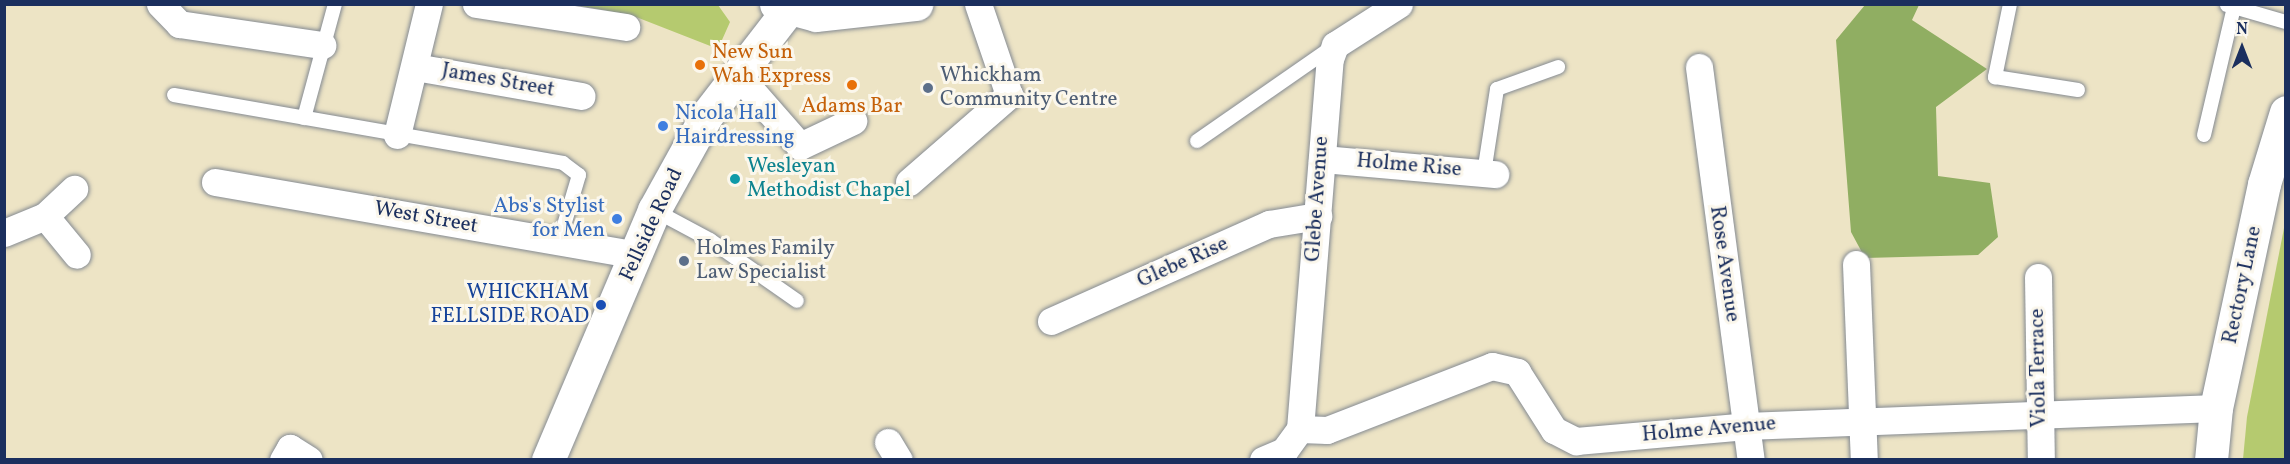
<!DOCTYPE html>
<html>
<head>
<meta charset="utf-8">
<style>
  body { margin:0 }
  #map { position:relative; width:2290px; height:464px; overflow:hidden; background:#ede4c5; font-family:Vollkorn,serif }
  div>[style] { position:absolute }
  .green>* { inset:0; background:#b5ca6f }
  .forest>* { inset:0; background:#90ae62 }
  .roads { filter:drop-shadow(0 0 2px #848a92) drop-shadow(0 0 2px #848a92) }
  .lane>* { height:14px; margin:-7px; padding:0 7px; transform-origin:7px; border-radius:7px; background:#fff }
  .street>* { height:27px; margin:-13.5px; padding:0 13.5px; transform-origin:13.5px; border-radius:13.5px; background:#fff }
  .secondary>* { height:33px; margin:-16.5px; padding:0 16.5px; transform-origin:16.5px; border-radius:16.5px; background:#fff }
  .dots>* { width:16px; height:16px; translate:-50% -50%; box-sizing:border-box; border:3px solid #fbf7ec; border-radius:50% }
  span { translate:-50% -50%; white-space:nowrap; text-align:center; line-height:1.15; -webkit-text-stroke:6px #fbf7ec; paint-order:stroke }
  .food-label { font-size:21px; color:#c56008 }
  .left { translate:0 -50%; text-align:left }
  .service-label { font-size:21px; color:#4e5e75 }
  .street-label { font-size:21px; color:#1b2f5e }
  .shop-label { font-size:21px; color:#366cbe }
  .right { translate:-100% -50%; text-align:right }
  .culture-label { font-size:21px; color:#0d838f }
  .transit-label { font-size:21px; color:#164399 }
  .frame { position:absolute; inset:0; border:6px solid #1b2f5e; pointer-events:none }
  .north { position:absolute; left:2212px; top:18px; width:60px; height:60px; -webkit-text-stroke:4px #fbf7ec; paint-order:stroke; rotate:0deg; font-size:16px; font-weight:700; line-height:24px; text-align:center; color:#1b2f5e }
  .north::after { content:''; display:block; margin:auto; width:21px; height:27px; background:#1b2f5e; clip-path:polygon(50% 0,100% 100%,50% 72%,0 100%) }
</style>
</head>
<body>
<div id="map">
  <div class="green">
    <i style="clip-path:polygon(575px 5px,718px 5px,730px 22px,718px 49px,631px 15px)"></i>
    <i style="clip-path:polygon(2285px 223px,2285px 459px,2243px 459px,2247px 417px)"></i>
  </div>
  <div class="forest">
    <i style="clip-path:polygon(1865px 5px,1919px 5px,1912px 20px,1987px 69px,1936px 107px,1938px 176px,1990px 183px,1998px 237px,1978px 255px,1865px 258px,1851px 232px,1836px 40px)"></i>
  </div>
  <div class="roads">
    <div class="lane">
      <i style="left:2010px;top:4px;width:75px;rotate:101.6deg"></i>
      <i style="left:1995px;top:77px;width:84px;rotate:8.9deg"></i>
      <i style="left:2227px;top:5px;width:61px;rotate:16.1deg"></i>
      <i style="left:174px;top:95px;width:395px;rotate:9.9deg"></i>
      <i style="left:563px;top:163px;width:20px;rotate:37deg"></i>
      <i style="left:579px;top:175px;width:70px;rotate:106.6deg"></i>
      <i style="left:304px;top:118px;width:118px;rotate:-74.8deg"></i>
      <i style="left:2204px;top:135px;width:131px;rotate:-76.8deg"></i>
      <i style="left:1197px;top:141px;width:163px;rotate:-34.8deg"></i>
      <i style="left:1484px;top:173px;width:85px;rotate:-81.2deg"></i>
      <i style="left:1497px;top:89px;width:65px;rotate:-19.8deg"></i>
      <i style="left:654px;top:210px;width:64px;rotate:28.2deg"></i>
      <i style="left:710px;top:240px;width:106px;rotate:35deg"></i>
    </div>
    <div class="street">
      <i style="left:160px;top:4px;width:28px;rotate:46deg"></i>
      <i style="left:179px;top:24px;width:145px;rotate:8.4deg"></i>
      <i style="left:476px;top:4px;width:152px;rotate:8.7deg"></i>
      <i style="left:415px;top:67px;width:169px;rotate:9.9deg"></i>
      <i style="left:1699px;top:67px;width:396px;rotate:82.5deg"></i>
      <i style="left:736px;top:73px;width:97px;rotate:48.8deg"></i>
      <i style="left:800px;top:146px;width:59px;rotate:-25.3deg"></i>
      <i style="left:397px;top:135px;width:135px;rotate:-76.3deg"></i>
      <i style="left:1322px;top:159px;width:174px;rotate:5deg"></i>
      <i style="left:215px;top:182px;width:428px;rotate:9.8deg"></i>
      <i style="left:909px;top:182px;width:133px;rotate:-41deg"></i>
      <i style="left:1009px;top:95px;width:96px;rotate:-108.8deg"></i>
      <i style="left:45px;top:216px;width:50px;rotate:50.6deg"></i>
      <i style="left:4px;top:233px;width:44px;rotate:-22.5deg"></i>
      <i style="left:45px;top:216px;width:40px;rotate:-43deg"></i>
      <i style="left:1856px;top:264px;width:196px;rotate:87.7deg"></i>
      <i style="left:2038px;top:277px;width:183px;rotate:89.1deg"></i>
      <i style="left:1051px;top:321px;width:239px;rotate:-24deg"></i>
      <i style="left:1269px;top:224px;width:50px;rotate:-9.3deg"></i>
      <i style="left:1300px;top:429px;width:27px;rotate:2deg"></i>
      <i style="left:1327px;top:430px;width:177px;rotate:-21.2deg"></i>
      <i style="left:1492px;top:366px;width:26px;rotate:13deg"></i>
      <i style="left:1517px;top:372px;width:69px;rotate:57.5deg"></i>
      <i style="left:1554px;top:430px;width:25px;rotate:27deg"></i>
      <i style="left:1576px;top:441px;width:171px;rotate:-5deg"></i>
      <i style="left:1746px;top:426px;width:470px;rotate:-2.2deg"></i>
      <i style="left:888px;top:442px;width:21px;rotate:59deg"></i>
      <i style="left:283px;top:460px;width:14px;rotate:-60deg"></i>
      <i style="left:290px;top:448px;width:22px;rotate:32deg"></i>
      <i style="left:1263px;top:460px;width:23px;rotate:-23deg"></i>
      <i style="left:1284px;top:451px;width:27px;rotate:-54deg"></i>
      <i style="left:1300px;top:429px;width:371px;rotate:-85.4deg"></i>
      <i style="left:1330px;top:59px;width:15px;rotate:-70deg"></i>
      <i style="left:1335px;top:45px;width:76px;rotate:-32.6deg"></i>
    </div>
    <div class="secondary">
      <i style="left:776px;top:4px;width:41px;rotate:15.4deg"></i>
      <i style="left:816px;top:15px;width:101px;rotate:-6.3deg"></i>
      <i style="left:548px;top:460px;width:272px;rotate:-67deg"></i>
      <i style="left:654px;top:210px;width:107px;rotate:-61deg"></i>
      <i style="left:706px;top:116px;width:134px;rotate:-52.3deg"></i>
      <i style="left:2211px;top:460px;width:52px;rotate:-84.5deg"></i>
      <i style="left:2216px;top:408px;width:229px;rotate:-77.9deg"></i>
      <i style="left:2264px;top:184px;width:75px;rotate:-73deg"></i>
    </div>
  </div>
  <div class="dots">
    <i style="left:700px;top:65px;background:#e8710a"></i>
    <i style="left:852px;top:85px;background:#e8710a"></i>
    <i style="left:928px;top:88px;background:#5c6f8a"></i>
    <i style="left:663px;top:126px;background:#3f7fe0"></i>
    <i style="left:735px;top:179px;background:#0f9aa8"></i>
    <i style="left:617px;top:219px;background:#3f7fe0"></i>
    <i style="left:684px;top:261px;background:#5c6f8a"></i>
    <i style="left:601px;top:305px;background:#1a4fb4"></i>
  </div>
  <div class="food-label">
    <span class="left" style="left:712px;top:65px">New Sun<br>Wah Express</span>
    <span style="left:852px;top:107px">Adams Bar</span>
  </div>
  <div class="service-label">
    <span class="left" style="left:940px;top:88px">Whickham<br>Community Centre</span>
    <span class="left" style="left:696px;top:261px">Holmes Family<br>Law Specialist</span>
  </div>
  <div class="street-label">
    <span style="left:498px;top:81px;rotate:10deg">James Street</span>
    <span style="left:1409px;top:166px;rotate:5deg">Holme Rise</span>
    <span style="left:1318px;top:199px;rotate:-86deg">Glebe Avenue</span>
    <span style="left:426px;top:218px;rotate:10deg">West Street</span>
    <span style="left:652px;top:225px;rotate:-65deg">Fellside Road</span>
    <span style="left:1183px;top:263px;rotate:-24deg">Glebe Rise</span>
    <span style="left:1724px;top:264px;rotate:82deg">Rose Avenue</span>
    <span style="left:2243px;top:285px;rotate:-78deg">Rectory Lane</span>
    <span style="left:2039px;top:368px;rotate:-91deg">Viola Terrace</span>
    <span style="left:1709px;top:430px;rotate:-5deg">Holme Avenue</span>
  </div>
  <div class="shop-label">
    <span class="left" style="left:675px;top:126px">Nicola Hall<br>Hairdressing</span>
    <span class="right" style="left:605px;top:219px">Abs's Stylist<br>for Men</span>
  </div>
  <div class="culture-label">
    <span class="left" style="left:747px;top:179px">Wesleyan<br>Methodist Chapel</span>
  </div>
  <div class="transit-label">
    <span class="right" style="left:589px;top:305px">WHICKHAM<br>FELLSIDE ROAD</span>
  </div>
  <div class="frame"></div>
  <div class="north">N</div>
</div>
</body>
</html>
